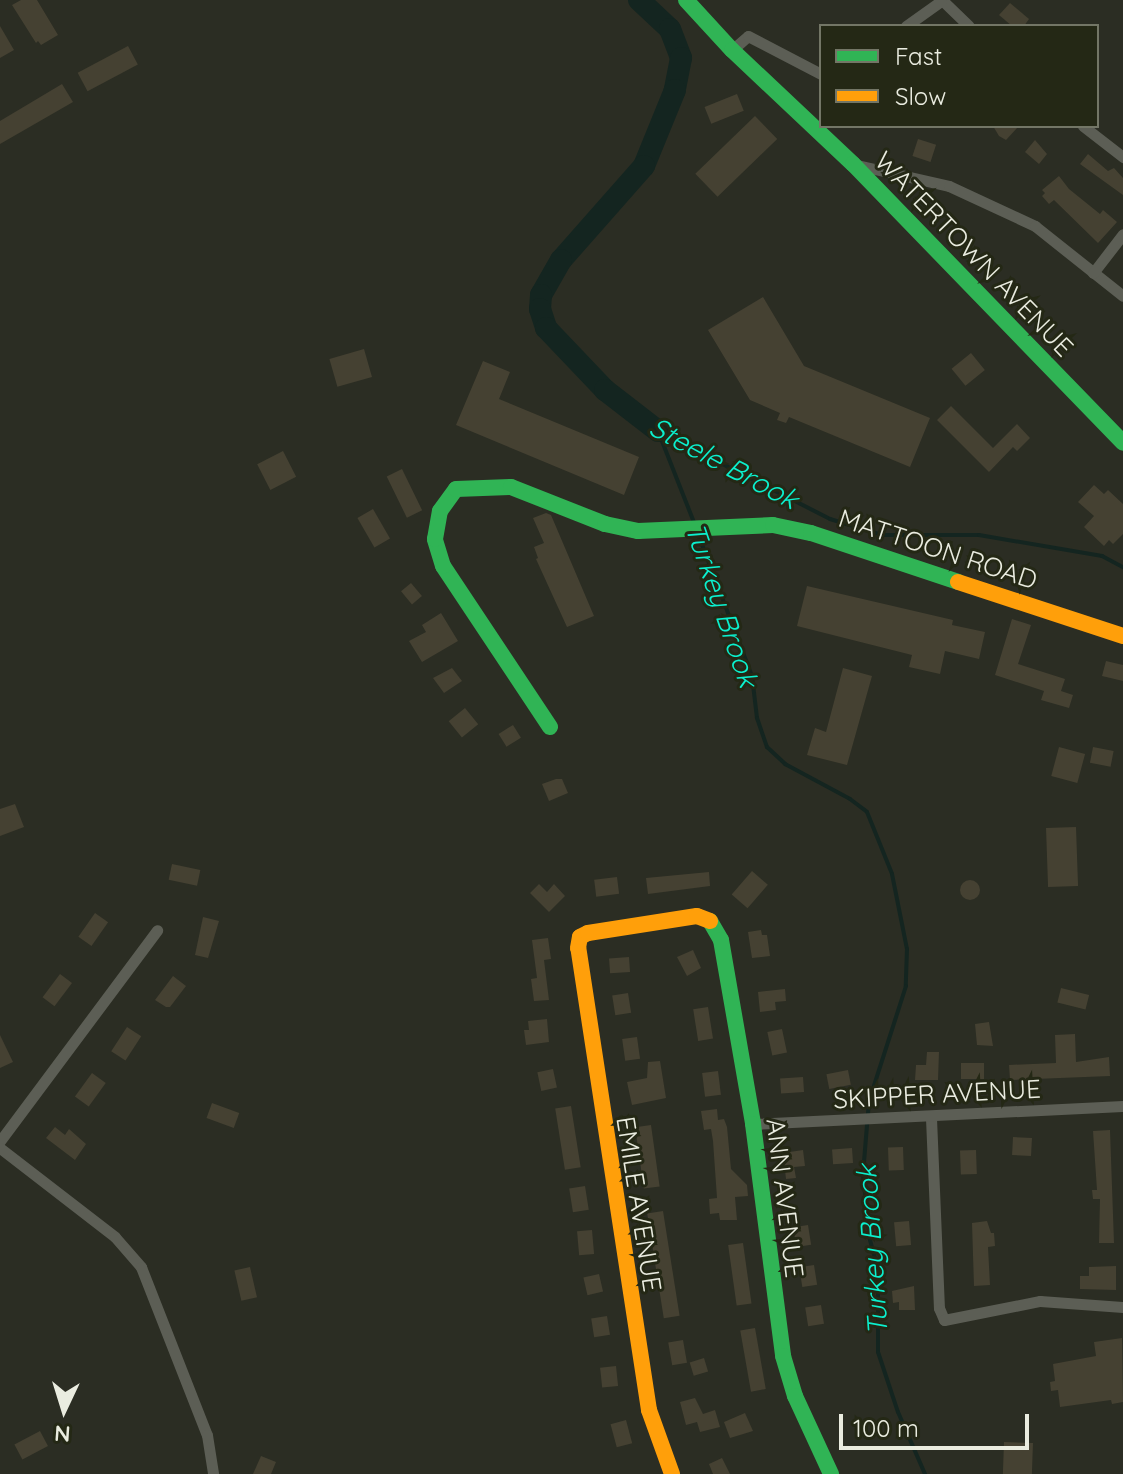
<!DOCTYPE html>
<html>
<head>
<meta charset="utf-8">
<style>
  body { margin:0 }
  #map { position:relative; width:1123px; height:1474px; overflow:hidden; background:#2b2d23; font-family:Quicksand,sans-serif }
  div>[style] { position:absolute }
  .stream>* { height:4px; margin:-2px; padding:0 2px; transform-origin:2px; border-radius:2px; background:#142520 }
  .river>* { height:22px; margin:-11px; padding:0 11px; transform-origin:11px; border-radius:11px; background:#142520 }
  .building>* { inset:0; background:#454132; transform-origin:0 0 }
  .round { border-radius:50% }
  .street>* { height:11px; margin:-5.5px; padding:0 5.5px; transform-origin:5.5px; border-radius:5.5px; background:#5c5e55 }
  .fast>* { height:16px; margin:-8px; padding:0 8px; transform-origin:8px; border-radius:8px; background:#30b455 }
  .slow>* { height:16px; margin:-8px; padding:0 8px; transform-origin:8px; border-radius:8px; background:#ff9f0a }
  span { translate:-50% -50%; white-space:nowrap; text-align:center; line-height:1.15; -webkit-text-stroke:6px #242815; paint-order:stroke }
  .street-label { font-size:26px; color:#eaece0 }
  .water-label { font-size:28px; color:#0bf0ce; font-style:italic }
  .legend { position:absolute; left:819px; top:24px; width:280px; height:104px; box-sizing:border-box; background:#242815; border:2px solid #737666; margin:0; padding:10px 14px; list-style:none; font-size:24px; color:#eaece0 }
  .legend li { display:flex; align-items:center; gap:16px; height:40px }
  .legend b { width:40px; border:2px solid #737666 }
  .north { position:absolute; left:24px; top:1370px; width:80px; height:80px; -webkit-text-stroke:6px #242815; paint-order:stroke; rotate:184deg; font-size:22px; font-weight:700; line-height:32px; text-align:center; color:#eaece0 }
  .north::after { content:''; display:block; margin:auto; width:28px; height:36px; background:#eaece0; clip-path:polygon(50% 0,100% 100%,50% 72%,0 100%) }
  .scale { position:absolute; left:839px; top:1414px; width:190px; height:36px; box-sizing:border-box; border:4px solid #eaece0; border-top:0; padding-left:10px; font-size:24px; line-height:28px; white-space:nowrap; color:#eaece0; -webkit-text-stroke:6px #242815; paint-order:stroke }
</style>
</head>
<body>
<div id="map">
  <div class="stream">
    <i style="left:658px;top:431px;width:101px;rotate:68.5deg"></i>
    <i style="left:660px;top:432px;width:191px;rotate:27.1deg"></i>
    <i style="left:830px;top:519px;width:54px;rotate:17.1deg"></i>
    <i style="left:882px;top:535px;width:97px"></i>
    <i style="left:979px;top:535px;width:125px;rotate:9.7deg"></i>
    <i style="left:1102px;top:556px;width:24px;rotate:28deg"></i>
    <i style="left:698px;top:534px;width:152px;rotate:69.2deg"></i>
    <i style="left:752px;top:676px;width:42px;rotate:83.2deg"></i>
    <i style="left:757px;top:718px;width:31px;rotate:71deg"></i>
    <i style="left:767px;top:747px;width:25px;rotate:43deg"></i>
    <i style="left:785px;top:764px;width:74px;rotate:28.3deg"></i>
    <i style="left:850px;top:799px;width:21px;rotate:37deg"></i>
    <i style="left:867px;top:812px;width:67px;rotate:68deg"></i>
    <i style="left:892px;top:874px;width:76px;rotate:78.7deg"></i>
    <i style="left:907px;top:949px;width:37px;rotate:92deg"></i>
    <i style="left:906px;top:986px;width:121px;rotate:107.8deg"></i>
    <i style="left:869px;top:1101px;width:73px;rotate:94.7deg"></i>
    <i style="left:863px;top:1174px;width:66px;rotate:83.9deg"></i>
    <i style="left:870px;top:1240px;width:30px;rotate:75deg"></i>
    <i style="left:878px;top:1269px;width:83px;rotate:90deg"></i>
    <i style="left:878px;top:1352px;width:63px;rotate:71.6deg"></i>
    <i style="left:898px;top:1412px;width:68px;rotate:66.5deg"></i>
  </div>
  <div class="river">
    <i style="left:639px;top:0;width:42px;rotate:43.1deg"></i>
    <i style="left:670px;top:29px;width:31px;rotate:69deg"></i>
    <i style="left:681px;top:58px;width:33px;rotate:101deg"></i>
    <i style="left:675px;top:90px;width:82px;rotate:112.2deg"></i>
    <i style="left:644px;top:166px;width:125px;rotate:131.4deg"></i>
    <i style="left:561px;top:260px;width:40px;rotate:119.7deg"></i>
    <i style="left:541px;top:295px;width:14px;rotate:94deg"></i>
    <i style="left:540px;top:309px;width:20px;rotate:72deg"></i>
    <i style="left:546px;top:328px;width:86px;rotate:46.4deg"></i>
    <i style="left:605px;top:390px;width:67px;rotate:37.7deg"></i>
  </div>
  <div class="building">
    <i style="clip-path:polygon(21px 0,37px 0,58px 35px,41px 45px,38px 41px,36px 43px,12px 5px)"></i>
    <i style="clip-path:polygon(1010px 3px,1029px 19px,1024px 26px,1012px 26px,999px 15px)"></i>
    <i style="clip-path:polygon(0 26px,14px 50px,0 58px)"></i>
    <i style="left:128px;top:46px;width:21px;height:57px;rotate:62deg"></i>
    <i style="clip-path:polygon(62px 84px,73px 102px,0 144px,0 121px)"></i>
    <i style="left:737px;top:94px;width:18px;height:35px;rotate:68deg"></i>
    <i style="left:755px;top:116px;width:32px;height:83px;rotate:46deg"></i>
    <i style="clip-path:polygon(993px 126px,1019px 126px,1006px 140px,999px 136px)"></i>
    <i style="left:918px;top:139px;width:19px;height:18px;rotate:18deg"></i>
    <i style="clip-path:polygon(1035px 140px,1047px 154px,1039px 164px,1025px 152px)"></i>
    <i style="clip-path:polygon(1088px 154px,1108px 171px,1114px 168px,1123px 178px,1123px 195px,1080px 164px)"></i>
    <i style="clip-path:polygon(1059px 176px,1069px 189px,1100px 214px,1103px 210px,1117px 222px,1098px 243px,1054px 200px,1049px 204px,1042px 196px,1045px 193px,1042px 190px)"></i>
    <i style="clip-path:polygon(763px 297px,804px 366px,930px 418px,910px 467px,789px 417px,786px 423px,777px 420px,780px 413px,750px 400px,708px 330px)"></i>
    <i style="left:364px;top:349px;width:29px;height:36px;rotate:74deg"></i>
    <i style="left:971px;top:353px;width:22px;height:25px;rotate:51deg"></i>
    <i style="clip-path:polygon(483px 361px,510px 372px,499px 399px,639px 457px,624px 495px,456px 425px)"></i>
    <i style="clip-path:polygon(951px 406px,993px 448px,1017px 424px,1030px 438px,1017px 451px,1013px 447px,989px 472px,937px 420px)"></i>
    <i style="left:283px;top:451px;width:29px;height:29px;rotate:63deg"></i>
    <i style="left:402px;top:469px;width:46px;height:17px;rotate:64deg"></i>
    <i style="clip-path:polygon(1094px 485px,1104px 494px,1108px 490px,1123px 504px,1123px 534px,1113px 544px,1109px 540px,1104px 546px,1084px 527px,1094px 516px,1078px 502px)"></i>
    <i style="left:373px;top:509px;width:34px;height:18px;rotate:60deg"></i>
    <i style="clip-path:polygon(546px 513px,551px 515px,594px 616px,567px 627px,536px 559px,538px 558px,534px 547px,544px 543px,533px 518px)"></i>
    <i style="left:411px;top:583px;width:17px;height:13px;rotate:50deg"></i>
    <i style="clip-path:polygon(807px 586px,953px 620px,952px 625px,985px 632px,979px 659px,945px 651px,940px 674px,909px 667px,912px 655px,797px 626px)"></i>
    <i style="clip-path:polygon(441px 613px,458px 641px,422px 662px,409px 641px,426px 632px,422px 625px)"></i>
    <i style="clip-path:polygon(1012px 619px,1031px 625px,1018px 664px,1065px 679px,1061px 691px,1073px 695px,1069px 708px,1041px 700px,1044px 691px,995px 675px)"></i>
    <i style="clip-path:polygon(1106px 661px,1123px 665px,1123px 681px,1102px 676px)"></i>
    <i style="clip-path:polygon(452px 668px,462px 681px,444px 693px,433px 678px)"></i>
    <i style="clip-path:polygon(843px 668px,872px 676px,847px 765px,807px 755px,815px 728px,826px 732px)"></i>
    <i style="left:465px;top:708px;width:21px;height:21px;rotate:51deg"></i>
    <i style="left:513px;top:725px;width:15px;height:17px;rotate:58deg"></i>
    <i style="left:1059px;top:747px;width:27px;height:30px;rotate:15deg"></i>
    <i style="left:1093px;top:747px;width:21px;height:16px;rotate:11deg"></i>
    <i style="clip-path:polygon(556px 779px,562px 779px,568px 793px,549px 801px,542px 784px)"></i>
    <i style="clip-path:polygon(15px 804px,24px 827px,0 836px,0 809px)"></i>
    <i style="left:1076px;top:827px;width:59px;height:30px;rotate:88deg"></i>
    <i style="left:172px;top:864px;width:29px;height:16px;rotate:12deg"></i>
    <i style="left:752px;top:871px;width:21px;height:31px;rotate:41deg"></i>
    <i style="clip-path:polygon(709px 872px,710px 886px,648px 894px,646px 878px)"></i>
    <i style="left:617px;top:877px;width:17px;height:23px;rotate:83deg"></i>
    <i class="round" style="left:960px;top:880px;width:20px;height:20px"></i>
    <i style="clip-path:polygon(539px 884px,547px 892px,554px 884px,565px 896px,549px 912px,530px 893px)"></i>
    <i style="left:95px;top:913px;width:16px;height:29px;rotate:35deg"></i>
    <i style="clip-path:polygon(203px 917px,219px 921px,208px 958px,195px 955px)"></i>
    <i style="clip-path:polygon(761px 930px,762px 935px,767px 935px,770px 956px,752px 958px,748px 932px)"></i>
    <i style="clip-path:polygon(548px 938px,551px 959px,544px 960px,549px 1000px,534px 1001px,531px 979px,537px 978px,532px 940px)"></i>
    <i style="clip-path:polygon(693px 950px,701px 968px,687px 976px,677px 957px)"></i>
    <i style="left:629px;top:957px;width:15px;height:20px;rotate:86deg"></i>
    <i style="left:60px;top:974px;width:15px;height:29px;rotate:37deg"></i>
    <i style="clip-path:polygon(173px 976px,186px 986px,170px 1007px,166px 1007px,155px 1000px)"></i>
    <i style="left:1061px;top:988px;width:29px;height:15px;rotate:14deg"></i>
    <i style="clip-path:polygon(785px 989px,786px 1001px,775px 1002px,776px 1010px,760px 1012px,758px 992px)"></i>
    <i style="left:628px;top:993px;width:20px;height:16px;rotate:81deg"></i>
    <i style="left:708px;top:1007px;width:32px;height:15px;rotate:81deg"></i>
    <i style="clip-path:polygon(547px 1019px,549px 1042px,526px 1045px,524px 1030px,529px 1030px,528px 1021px)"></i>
    <i style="clip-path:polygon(989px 1022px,993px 1046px,977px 1045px,975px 1024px)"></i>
    <i style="left:127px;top:1027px;width:17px;height:29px;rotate:33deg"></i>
    <i style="left:782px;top:1029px;width:24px;height:15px;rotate:78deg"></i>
    <i style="clip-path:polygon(1075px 1034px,1076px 1062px,1109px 1057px,1110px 1076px,1010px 1080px,1009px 1065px,1056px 1063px,1055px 1035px)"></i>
    <i style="clip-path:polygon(0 1035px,13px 1062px,0 1068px)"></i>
    <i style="left:637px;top:1037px;width:22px;height:15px;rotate:82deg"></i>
    <i style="clip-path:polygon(927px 1052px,939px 1052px,938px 1080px,915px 1080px,916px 1065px,926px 1065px)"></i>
    <i style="clip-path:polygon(660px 1061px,666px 1098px,632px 1105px,627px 1082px,647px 1078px,648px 1062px)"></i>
    <i style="left:961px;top:1063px;width:23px;height:16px"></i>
    <i style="left:553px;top:1069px;width:19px;height:16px;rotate:78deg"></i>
    <i style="left:848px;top:1070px;width:15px;height:22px;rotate:79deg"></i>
    <i style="left:718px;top:1071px;width:24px;height:16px;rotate:83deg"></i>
    <i style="left:92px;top:1073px;width:17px;height:29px;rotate:36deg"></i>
    <i style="left:803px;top:1077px;width:15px;height:23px;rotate:86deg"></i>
    <i style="left:212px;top:1103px;width:29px;height:16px;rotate:20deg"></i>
    <i style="left:571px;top:1106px;width:62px;height:16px;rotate:81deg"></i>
    <i style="clip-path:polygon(717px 1109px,718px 1120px,724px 1119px,727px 1127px,731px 1169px,747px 1185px,748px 1196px,735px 1197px,737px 1220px,720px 1220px,719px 1213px,710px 1214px,709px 1199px,717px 1198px,713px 1141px,711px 1129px,704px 1130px,701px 1111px)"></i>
    <i style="left:651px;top:1125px;width:62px;height:16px;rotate:82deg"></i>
    <i style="clip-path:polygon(55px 1127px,65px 1135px,69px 1129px,86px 1144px,75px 1160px,46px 1138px)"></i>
    <i style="clip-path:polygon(1110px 1130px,1114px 1243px,1099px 1243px,1100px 1199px,1093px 1199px,1092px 1190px,1097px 1190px,1093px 1131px)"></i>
    <i style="left:1013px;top:1137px;width:19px;height:18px;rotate:3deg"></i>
    <i style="left:903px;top:1147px;width:23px;height:15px;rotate:88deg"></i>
    <i style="left:852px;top:1148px;width:15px;height:20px;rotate:86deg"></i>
    <i style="clip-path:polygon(803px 1150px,805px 1166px,794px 1167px,796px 1178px,786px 1179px,783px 1153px)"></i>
    <i style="left:976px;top:1150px;width:24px;height:16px;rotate:88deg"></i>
    <i style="left:585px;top:1186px;width:24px;height:16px;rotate:81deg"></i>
    <i style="left:663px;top:1211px;width:106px;height:16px;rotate:81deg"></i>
    <i style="left:909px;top:1221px;width:24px;height:15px;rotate:85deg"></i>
    <i style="clip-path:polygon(987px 1221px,991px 1233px,994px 1233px,995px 1246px,988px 1247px,990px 1285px,974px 1286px,972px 1223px)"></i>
    <i style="left:808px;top:1225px;width:20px;height:15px;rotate:81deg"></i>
    <i style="left:592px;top:1230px;width:24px;height:15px;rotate:85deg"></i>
    <i style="left:743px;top:1243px;width:61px;height:15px;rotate:82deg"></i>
    <i style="left:814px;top:1265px;width:20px;height:15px;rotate:81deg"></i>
    <i style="clip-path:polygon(1116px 1266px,1116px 1290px,1080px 1289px,1080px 1276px,1089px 1276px,1089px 1267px)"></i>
    <i style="left:250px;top:1267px;width:31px;height:16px;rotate:77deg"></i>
    <i style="left:599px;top:1274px;width:18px;height:16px;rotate:77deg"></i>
    <i style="clip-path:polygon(914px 1286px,915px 1310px,899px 1310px,899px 1302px,893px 1303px,892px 1291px)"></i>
    <i style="left:821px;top:1305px;width:19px;height:16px;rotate:81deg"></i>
    <i style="left:607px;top:1316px;width:19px;height:16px;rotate:81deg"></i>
    <i style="left:755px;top:1328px;width:62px;height:15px;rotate:80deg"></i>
    <i style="clip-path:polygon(1122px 1338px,1123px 1402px,1112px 1404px,1111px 1400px,1060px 1407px,1058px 1390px,1051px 1391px,1050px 1382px,1055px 1381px,1053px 1364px,1096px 1356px,1094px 1342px)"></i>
    <i style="left:683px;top:1340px;width:23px;height:15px;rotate:80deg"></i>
    <i style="left:704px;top:1358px;width:14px;height:15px;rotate:73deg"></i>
    <i style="left:616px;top:1366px;width:20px;height:16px;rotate:84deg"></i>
    <i style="clip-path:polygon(695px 1398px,703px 1414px,715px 1410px,720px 1427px,700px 1432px,697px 1422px,686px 1425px,680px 1402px)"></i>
    <i style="clip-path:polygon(745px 1413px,753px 1431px,730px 1438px,724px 1422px)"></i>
    <i style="left:626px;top:1420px;width:24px;height:16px;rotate:75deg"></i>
    <i style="left:40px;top:1431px;width:17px;height:29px;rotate:62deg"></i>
    <i style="left:1004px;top:1442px;width:29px;height:32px;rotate:2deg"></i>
    <i style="clip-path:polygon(261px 1456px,276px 1462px,271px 1474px,253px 1474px)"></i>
    <i style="clip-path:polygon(722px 1458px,730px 1474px,713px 1474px,709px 1464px)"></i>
  </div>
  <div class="street">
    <i style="left:942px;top:0;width:37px;rotate:44deg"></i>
    <i style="left:906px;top:26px;width:43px;rotate:-35.5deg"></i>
    <i style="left:732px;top:50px;width:21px;rotate:-41deg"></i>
    <i style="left:748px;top:36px;width:82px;rotate:27.5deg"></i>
    <i style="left:1083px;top:126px;width:51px;rotate:37.8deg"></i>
    <i style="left:857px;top:165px;width:94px;rotate:12.9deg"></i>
    <i style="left:949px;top:186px;width:95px;rotate:24.9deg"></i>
    <i style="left:1035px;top:226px;width:112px;rotate:38.5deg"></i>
    <i style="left:1093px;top:273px;width:49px;rotate:-52.4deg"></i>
    <i style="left:931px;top:1118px;width:190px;rotate:87.6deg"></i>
    <i style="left:939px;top:1308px;width:13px;rotate:67deg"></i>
    <i style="left:944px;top:1320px;width:98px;rotate:-11.2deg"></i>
    <i style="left:1040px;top:1301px;width:83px;rotate:4.1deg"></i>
    <i style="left:753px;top:1124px;width:370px;rotate:-2.8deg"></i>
    <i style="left:0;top:1141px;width:263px;rotate:-53.3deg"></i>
    <i style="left:0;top:1148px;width:145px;rotate:37.7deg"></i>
    <i style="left:115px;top:1237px;width:40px;rotate:49deg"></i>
    <i style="left:141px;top:1267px;width:180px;rotate:68.6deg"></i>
    <i style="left:207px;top:1435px;width:39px;rotate:81deg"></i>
  </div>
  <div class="fast">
    <i style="left:686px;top:0;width:68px;rotate:47.4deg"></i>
    <i style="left:732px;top:50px;width:166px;rotate:43.3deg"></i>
    <i style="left:853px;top:164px;width:388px;rotate:45.9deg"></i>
    <i style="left:550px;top:727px;width:193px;rotate:-123.6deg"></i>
    <i style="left:443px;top:566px;width:28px;rotate:-107deg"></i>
    <i style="left:435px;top:539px;width:28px;rotate:-80deg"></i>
    <i style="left:440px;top:511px;width:27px;rotate:-54deg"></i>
    <i style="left:456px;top:489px;width:55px;rotate:-2.1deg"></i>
    <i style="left:511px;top:487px;width:101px;rotate:21.5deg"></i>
    <i style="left:605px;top:524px;width:34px;rotate:12deg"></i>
    <i style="left:638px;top:531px;width:135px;rotate:-2.5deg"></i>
    <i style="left:773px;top:525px;width:39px;rotate:12deg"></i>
    <i style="left:811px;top:533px;width:155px;rotate:18.4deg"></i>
    <i style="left:710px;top:921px;width:22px;rotate:60deg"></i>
    <i style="left:721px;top:940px;width:187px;rotate:80.1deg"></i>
    <i style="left:753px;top:1124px;width:234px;rotate:82.6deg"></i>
    <i style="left:783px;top:1356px;width:42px;rotate:73.3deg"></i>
    <i style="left:795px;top:1396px;width:86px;rotate:65.2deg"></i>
  </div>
  <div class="slow">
    <i style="left:958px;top:582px;width:174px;rotate:18.1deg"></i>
    <i style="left:672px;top:1474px;width:68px;rotate:-109.8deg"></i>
    <i style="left:649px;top:1410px;width:467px;rotate:-98.7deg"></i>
    <i style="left:578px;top:948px;width:11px;rotate:-80deg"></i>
    <i style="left:580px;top:937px;width:9px;rotate:-27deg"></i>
    <i style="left:588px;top:933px;width:110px;rotate:-8.9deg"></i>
    <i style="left:697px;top:916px;width:14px;rotate:21deg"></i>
  </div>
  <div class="street-label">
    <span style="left:974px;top:254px;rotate:46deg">WATERTOWN AVENUE</span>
    <span style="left:938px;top:549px;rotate:18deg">MATTOON ROAD</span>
    <span style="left:937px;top:1094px;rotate:-3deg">SKIPPER AVENUE</span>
    <span style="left:785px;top:1198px;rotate:83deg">ANN AVENUE</span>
    <span style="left:639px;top:1204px;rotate:81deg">EMILE AVENUE</span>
  </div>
  <div class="water-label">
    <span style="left:724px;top:463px;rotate:28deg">Steele Brook</span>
    <span style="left:722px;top:605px;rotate:71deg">Turkey Brook</span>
    <span style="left:872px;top:1250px;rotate:-94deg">Turkey Brook</span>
  </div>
  <ul class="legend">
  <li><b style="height:10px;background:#30b455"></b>Fast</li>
  <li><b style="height:10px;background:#ff9f0a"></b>Slow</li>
  </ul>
  <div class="north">N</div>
  <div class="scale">100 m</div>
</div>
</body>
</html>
